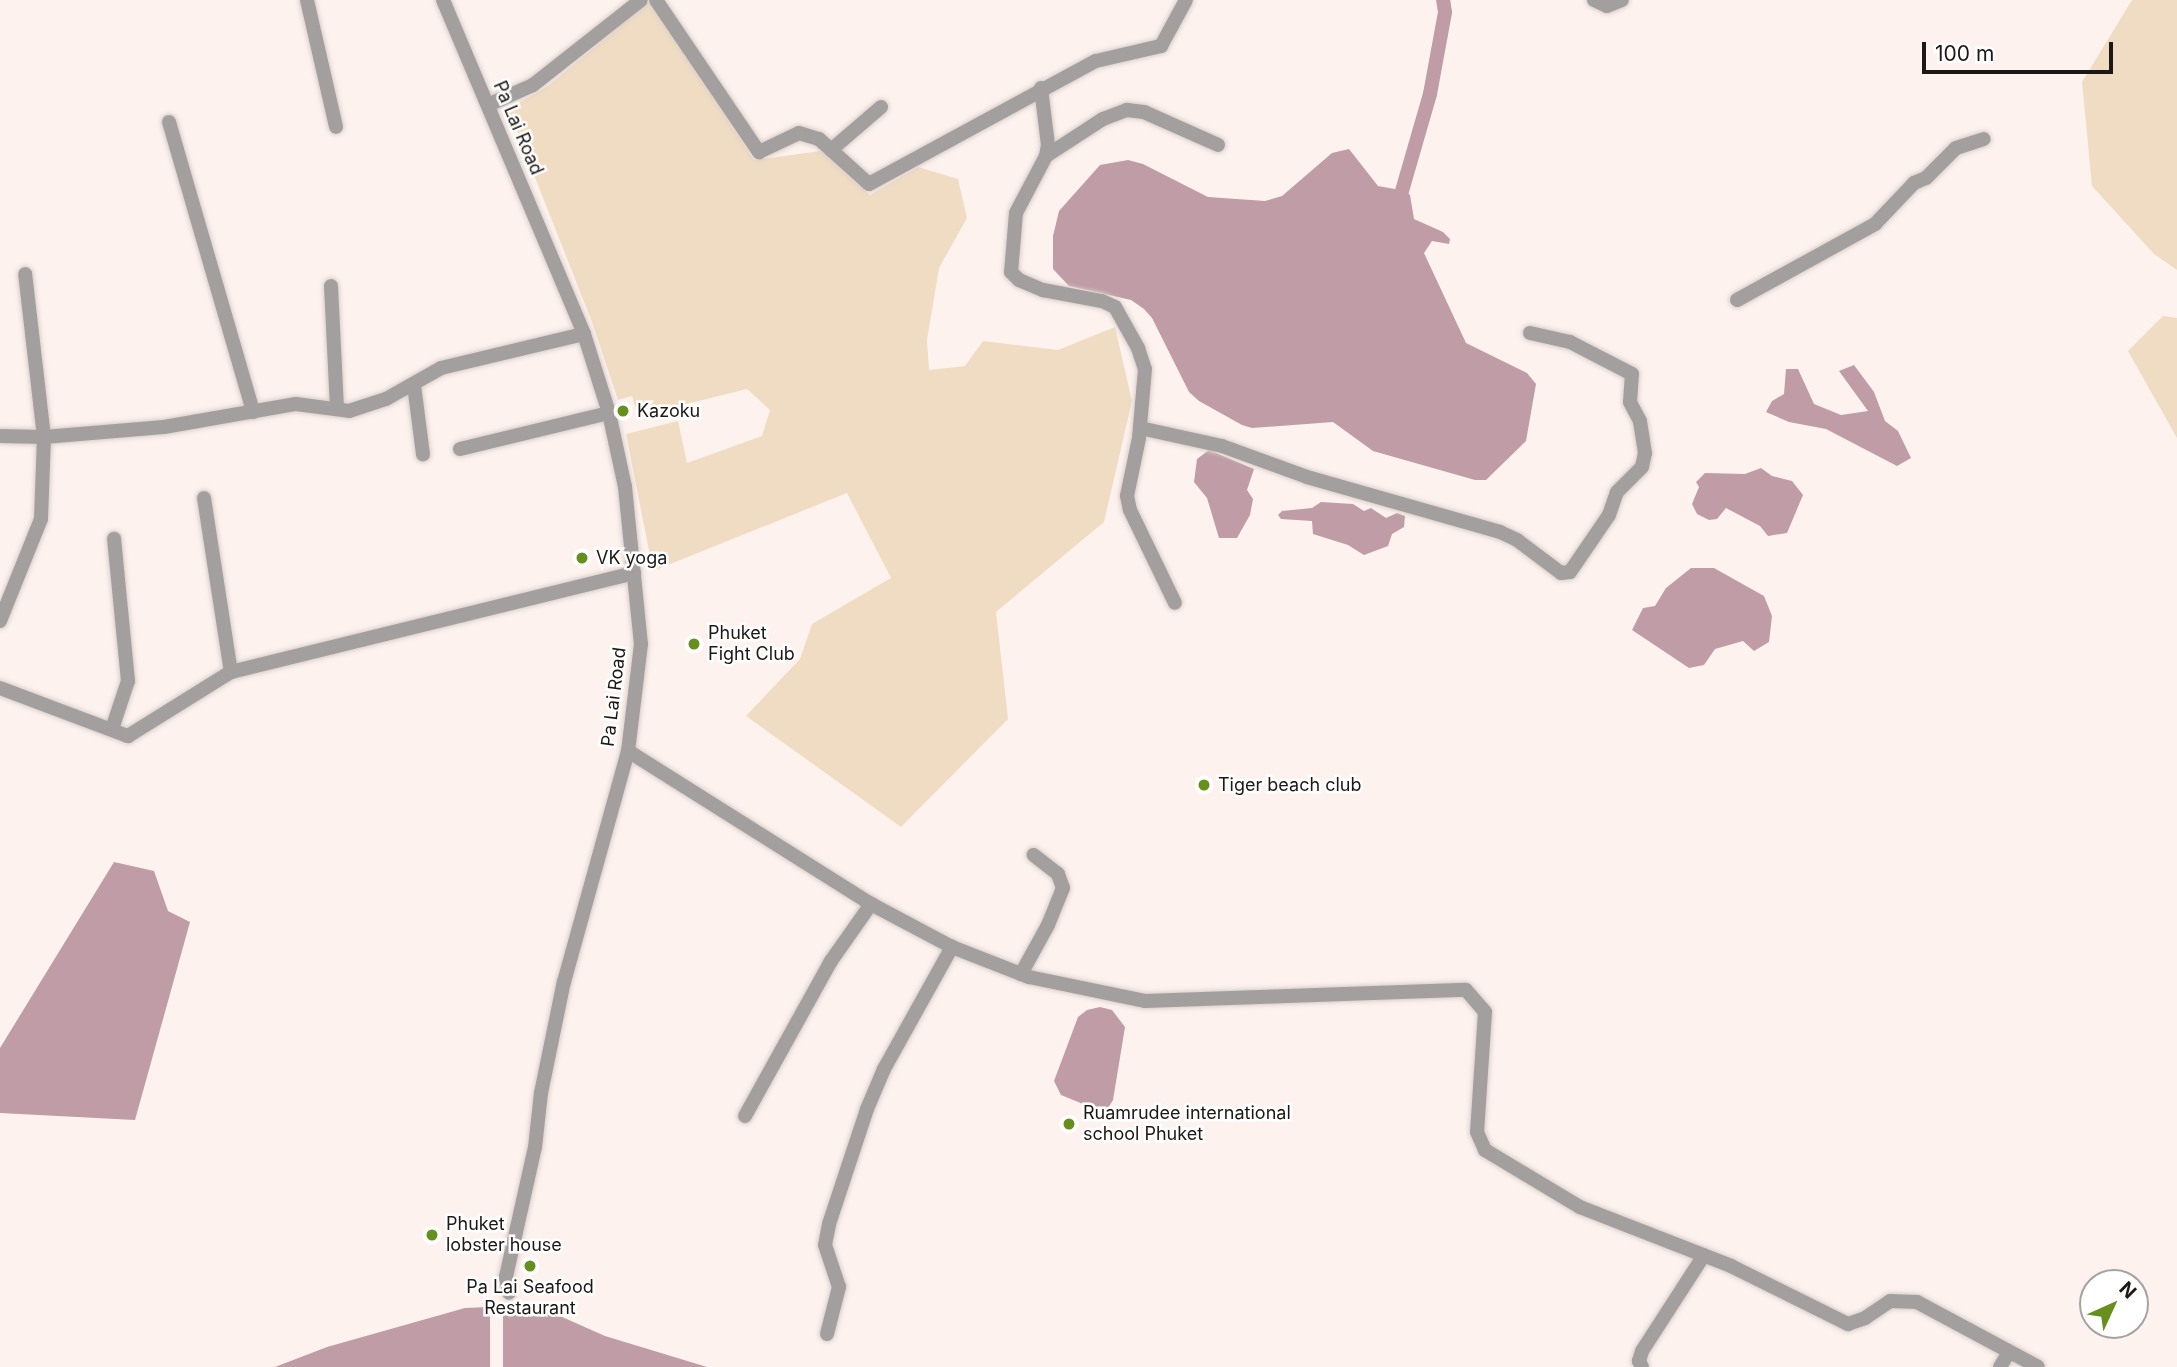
<!DOCTYPE html>
<html>
<head>
<meta charset="utf-8">
<style>
  body { margin:0 }
  #map { position:relative; width:2177px; height:1367px; overflow:hidden; background:#fdf2ee; font-family:Inter,sans-serif }
  div>[style] { position:absolute }
  .green>* { inset:0; background:#f0dcc2 }
  .water>* { inset:0; background:#bf9ca6 }
  .pier>* { inset:0; background:#fdf2ee; transform-origin:0 0 }
  .canal>* { height:14px; margin:-7px; padding:0 7px; transform-origin:7px; border-radius:7px; background:#bf9ca6 }
  .roads { filter:drop-shadow(0 0 2px #d9cfcb) drop-shadow(0 0 2px #d9cfcb) }
  .street>* { height:14px; margin:-7px; padding:0 7px; transform-origin:7px; border-radius:7px; background:#a49f9f }
  .dots>* { width:19px; height:19px; translate:-50% -50%; box-sizing:border-box; border:4px solid #fff; border-radius:50% }
  span { translate:-50% -50%; white-space:nowrap; text-align:center; line-height:1.15; -webkit-text-stroke:5px #fff; paint-order:stroke }
  .street-label { font-size:18px; color:#1b1816 }
  .poi-label { font-size:18px; color:#1b1816 }
  .left { translate:0 -50%; text-align:left }
  .north { position:absolute; left:2079px; top:1269px; width:70px; height:70px; box-sizing:border-box; background:#fff; border:2px solid #a4a3a2; border-radius:50%; rotate:45deg; font-size:19px; font-weight:700; line-height:28px; text-align:center; color:#1b1816 }
  .north::after { content:''; display:block; margin:auto; width:24px; height:32px; background:#678f1e; clip-path:polygon(50% 0,100% 100%,50% 72%,0 100%) }
  .scale { position:absolute; left:1922px; top:42px; width:191px; height:32px; box-sizing:border-box; border:4px solid #1b1816; border-top:0; padding-left:9px; font-size:21px; line-height:24px; white-space:nowrap; color:#1b1816; -webkit-text-stroke:5px #fff; paint-order:stroke }
</style>
</head>
<body>
<div id="map">
  <div class="green">
    <i style="clip-path:polygon(2132px 0,2177px 0,2177px 270px,2154px 254px,2092px 186px,2082px 82px)"></i>
    <i style="clip-path:polygon(650px 1px,754px 160px,821px 151px,870px 195px,918px 167px,958px 179px,967px 218px,939px 268px,927px 340px,929px 370px,965px 366px,983px 341px,1058px 350px,1115px 327px,1132px 401px,1104px 522px,996px 612px,1008px 719px,901px 827px,746px 716px,800px 659px,812px 624px,891px 578px,847px 493px,653px 571px,626px 434px,678px 421px,687px 463px,762px 436px,770px 410px,747px 389px,638px 416px,632px 396px,618px 400px,592px 322px,508px 109px,548px 86px)"></i>
    <i style="clip-path:polygon(2163px 316px,2177px 318px,2177px 438px,2128px 351px)"></i>
  </div>
  <div class="water">
    <i style="clip-path:polygon(1349px 149px,1378px 186px,1406px 191px,1410px 195px,1414px 219px,1443px 232px,1450px 239px,1449px 244px,1432px 241px,1424px 253px,1466px 343px,1527px 373px,1536px 384px,1526px 441px,1486px 480px,1475px 480px,1373px 451px,1333px 422px,1252px 428px,1242px 425px,1199px 401px,1189px 392px,1152px 318px,1144px 309px,1131px 300px,1069px 286px,1053px 269px,1053px 236px,1059px 211px,1100px 165px,1128px 160px,1143px 164px,1208px 197px,1265px 201px,1282px 196px,1332px 153px)"></i>
    <i style="clip-path:polygon(1854px 365px,1874px 392px,1885px 421px,1898px 431px,1911px 458px,1897px 466px,1826px 429px,1789px 422px,1766px 412px,1772px 401px,1784px 394px,1786px 369px,1798px 369px,1814px 404px,1841px 415px,1868px 411px,1839px 371px)"></i>
    <i style="clip-path:polygon(1209px 450px,1254px 469px,1247px 490px,1253px 499px,1250px 515px,1237px 538px,1219px 538px,1207px 498px,1194px 482px,1197px 459px)"></i>
    <i style="clip-path:polygon(1761px 468px,1772px 476px,1792px 481px,1803px 495px,1787px 533px,1768px 536px,1760px 526px,1726px 508px,1717px 519px,1709px 520px,1697px 514px,1692px 504px,1699px 487px,1696px 482px,1705px 473px,1745px 474px)"></i>
    <i style="clip-path:polygon(1321px 502px,1353px 504px,1364px 511px,1371px 508px,1386px 518px,1397px 513px,1405px 516px,1404px 527px,1392px 534px,1388px 546px,1364px 555px,1348px 545px,1313px 534px,1312px 521px,1281px 519px,1278px 515px,1282px 511px,1312px 508px)"></i>
    <i style="clip-path:polygon(1691px 568px,1714px 568px,1764px 596px,1772px 616px,1769px 642px,1754px 651px,1743px 641px,1715px 649px,1704px 665px,1689px 668px,1632px 630px,1643px 608px,1655px 606px,1666px 588px)"></i>
    <i style="clip-path:polygon(114px 862px,154px 871px,168px 911px,190px 922px,135px 1120px,0 1113px,0 1048px)"></i>
    <i style="clip-path:polygon(1100px 1007px,1112px 1010px,1125px 1027px,1113px 1100px,1108px 1108px,1100px 1111px,1061px 1095px,1054px 1081px,1078px 1017px,1087px 1010px)"></i>
    <i style="clip-path:polygon(535px 1305px,605px 1336px,707px 1367px,275px 1367px,327px 1347px,465px 1308px)"></i>
  </div>
  <div class="pier">
    <i style="left:490px;top:1303px;width:13px;height:65px"></i>
  </div>
  <div class="canal">
    <i style="left:1402px;top:191px;width:101px;rotate:-73.9deg"></i>
    <i style="left:1430px;top:94px;width:83px;rotate:-79.6deg"></i>
    <i style="left:1445px;top:12px;width:12px;rotate:-99deg"></i>
  </div>
  <div class="roads">
    <div class="street">
      <i style="left:307px;top:0;width:130px;rotate:77.1deg"></i>
      <i style="left:443px;top:0;width:363px;rotate:67.1deg"></i>
      <i style="left:584px;top:334px;width:83px;rotate:72.4deg"></i>
      <i style="left:609px;top:413px;width:76px;rotate:77.8deg"></i>
      <i style="left:625px;top:487px;width:158px;rotate:84.2deg"></i>
      <i style="left:641px;top:644px;width:108px;rotate:96.9deg"></i>
      <i style="left:628px;top:751px;width:239px;rotate:105.5deg"></i>
      <i style="left:564px;top:981px;width:114px;rotate:101.6deg"></i>
      <i style="left:541px;top:1093px;width:54px;rotate:96.3deg"></i>
      <i style="left:535px;top:1147px;width:133px;rotate:102.6deg"></i>
      <i style="left:506px;top:1277px;width:16px;rotate:79deg"></i>
      <i style="left:656px;top:0;width:184px;rotate:55.9deg"></i>
      <i style="left:759px;top:152px;width:44px;rotate:-25.4deg"></i>
      <i style="left:799px;top:133px;width:21px;rotate:17deg"></i>
      <i style="left:819px;top:139px;width:67px;rotate:42deg"></i>
      <i style="left:869px;top:184px;width:258px;rotate:-28.5deg"></i>
      <i style="left:1096px;top:61px;width:67px;rotate:-13deg"></i>
      <i style="left:1161px;top:46px;width:52px;rotate:-61.5deg"></i>
      <i style="left:1594px;top:0;width:14px;rotate:25deg"></i>
      <i style="left:1607px;top:6px;width:16px;rotate:-22deg"></i>
      <i style="left:1041px;top:88px;width:57px;rotate:83deg"></i>
      <i style="left:1048px;top:145px;width:11px;rotate:100deg"></i>
      <i style="left:1046px;top:156px;width:64px;rotate:117.8deg"></i>
      <i style="left:1016px;top:213px;width:59px;rotate:94.8deg"></i>
      <i style="left:1011px;top:272px;width:11px;rotate:45deg"></i>
      <i style="left:1019px;top:280px;width:26px;rotate:23deg"></i>
      <i style="left:1043px;top:290px;width:60px;rotate:10.6deg"></i>
      <i style="left:1102px;top:301px;width:14px;rotate:25deg"></i>
      <i style="left:1115px;top:307px;width:47px;rotate:60.7deg"></i>
      <i style="left:1138px;top:348px;width:22px;rotate:72deg"></i>
      <i style="left:1145px;top:369px;width:69px;rotate:95deg"></i>
      <i style="left:1139px;top:438px;width:59px;rotate:101.7deg"></i>
      <i style="left:1127px;top:496px;width:14px;rotate:78deg"></i>
      <i style="left:1130px;top:510px;width:103px;rotate:64.2deg"></i>
      <i style="left:488px;top:105px;width:49px;rotate:-24deg"></i>
      <i style="left:533px;top:85px;width:137px;rotate:-38.2deg"></i>
      <i style="left:169px;top:122px;width:302px;rotate:73.8deg"></i>
      <i style="left:831px;top:150px;width:66px;rotate:-40.7deg"></i>
      <i style="left:1046px;top:156px;width:68px;rotate:-33deg"></i>
      <i style="left:1103px;top:119px;width:26px;rotate:-21deg"></i>
      <i style="left:1127px;top:110px;width:17px;rotate:7deg"></i>
      <i style="left:1144px;top:112px;width:81px;rotate:24deg"></i>
      <i style="left:331px;top:286px;width:121px;rotate:87.2deg"></i>
      <i style="left:1737px;top:300px;width:158px;rotate:-28.8deg"></i>
      <i style="left:1875px;top:224px;width:57px;rotate:-46.4deg"></i>
      <i style="left:1914px;top:183px;width:13px;rotate:-23deg"></i>
      <i style="left:1926px;top:178px;width:42px;rotate:-45deg"></i>
      <i style="left:1956px;top:148px;width:29px;rotate:-18deg"></i>
      <i style="left:414px;top:385px;width:70px;rotate:82.6deg"></i>
      <i style="left:1140px;top:428px;width:84px;rotate:12.4deg"></i>
      <i style="left:1222px;top:446px;width:90px;rotate:20deg"></i>
      <i style="left:1307px;top:477px;width:201px;rotate:15.9deg"></i>
      <i style="left:1500px;top:532px;width:19px;rotate:25deg"></i>
      <i style="left:1517px;top:540px;width:55px;rotate:36.9deg"></i>
      <i style="left:1561px;top:573px;width:9px;rotate:-6deg"></i>
      <i style="left:1570px;top:572px;width:69px;rotate:-55.6deg"></i>
      <i style="left:1609px;top:515px;width:24px;rotate:-71deg"></i>
      <i style="left:1617px;top:492px;width:35px;rotate:-45deg"></i>
      <i style="left:1642px;top:467px;width:14px;rotate:-78deg"></i>
      <i style="left:1645px;top:453px;width:32px;rotate:-99deg"></i>
      <i style="left:1640px;top:421px;width:21px;rotate:-118deg"></i>
      <i style="left:1630px;top:402px;width:28px;rotate:-86deg"></i>
      <i style="left:1632px;top:374px;width:70px;rotate:-152.7deg"></i>
      <i style="left:1570px;top:342px;width:41px;rotate:-167.3deg"></i>
      <i style="left:0;top:436px;width:44px;rotate:1.3deg"></i>
      <i style="left:44px;top:437px;width:120px;rotate:-4.8deg"></i>
      <i style="left:164px;top:427px;width:134px;rotate:-9.9deg"></i>
      <i style="left:296px;top:404px;width:53px;rotate:7.5deg"></i>
      <i style="left:349px;top:411px;width:39px;rotate:-18deg"></i>
      <i style="left:386px;top:399px;width:63px;rotate:-29.4deg"></i>
      <i style="left:441px;top:368px;width:147px;rotate:-13.4deg"></i>
      <i style="left:460px;top:449px;width:153px;rotate:-13.6deg"></i>
      <i style="left:204px;top:498px;width:176px;rotate:81.2deg"></i>
      <i style="left:0;top:621px;width:110px;rotate:-68.1deg"></i>
      <i style="left:41px;top:519px;width:82px;rotate:-87.9deg"></i>
      <i style="left:44px;top:437px;width:164px;rotate:-96.6deg"></i>
      <i style="left:0;top:688px;width:137px;rotate:20.6deg"></i>
      <i style="left:128px;top:736px;width:121px;rotate:-31.9deg"></i>
      <i style="left:231px;top:672px;width:415px;rotate:-13.8deg"></i>
      <i style="left:112px;top:729px;width:51px;rotate:-71.6deg"></i>
      <i style="left:128px;top:681px;width:143px;rotate:-95.6deg"></i>
      <i style="left:628px;top:751px;width:287px;rotate:32.2deg"></i>
      <i style="left:871px;top:904px;width:92px;rotate:28deg"></i>
      <i style="left:952px;top:947px;width:83px;rotate:21.3deg"></i>
      <i style="left:1029px;top:977px;width:118px;rotate:11.7deg"></i>
      <i style="left:1145px;top:1001px;width:321px;rotate:-2deg"></i>
      <i style="left:1466px;top:990px;width:29px;rotate:49deg"></i>
      <i style="left:1485px;top:1012px;width:120px;rotate:93.8deg"></i>
      <i style="left:1477px;top:1132px;width:20px;rotate:66deg"></i>
      <i style="left:1485px;top:1150px;width:111px;rotate:31deg"></i>
      <i style="left:1580px;top:1207px;width:162px;rotate:21.3deg"></i>
      <i style="left:1731px;top:1266px;width:131px;rotate:26.4deg"></i>
      <i style="left:1848px;top:1324px;width:18px;rotate:-19deg"></i>
      <i style="left:1865px;top:1318px;width:30px;rotate:-34deg"></i>
      <i style="left:1890px;top:1301px;width:27px;rotate:2deg"></i>
      <i style="left:1917px;top:1302px;width:137px;rotate:28.2deg"></i>
      <i style="left:1021px;top:974px;width:56px;rotate:-61.1deg"></i>
      <i style="left:1048px;top:925px;width:40px;rotate:-68deg"></i>
      <i style="left:1063px;top:888px;width:15px;rotate:-110deg"></i>
      <i style="left:1058px;top:874px;width:31px;rotate:-142deg"></i>
      <i style="left:745px;top:1116px;width:177px;rotate:-61deg"></i>
      <i style="left:831px;top:961px;width:70px;rotate:-54.9deg"></i>
      <i style="left:827px;top:1334px;width:49px;rotate:-75.7deg"></i>
      <i style="left:839px;top:1287px;width:44px;rotate:-108.4deg"></i>
      <i style="left:825px;top:1245px;width:21px;rotate:-79deg"></i>
      <i style="left:829px;top:1224px;width:121px;rotate:-71.7deg"></i>
      <i style="left:867px;top:1109px;width:43px;rotate:-67deg"></i>
      <i style="left:884px;top:1069px;width:140px;rotate:-60.9deg"></i>
      <i style="left:1642px;top:1367px;width:7px;rotate:-117deg"></i>
      <i style="left:1639px;top:1361px;width:10px;rotate:-73deg"></i>
      <i style="left:1642px;top:1351px;width:114px;rotate:-57.1deg"></i>
      <i style="left:2000px;top:1367px;width:17px;rotate:-59deg"></i>
    </div>
  </div>
  <div class="dots">
    <i style="left:623px;top:411px;background:#678f1e"></i>
    <i style="left:582px;top:558px;background:#678f1e"></i>
    <i style="left:694px;top:644px;background:#678f1e"></i>
    <i style="left:1204px;top:785px;background:#678f1e"></i>
    <i style="left:1069px;top:1124px;background:#678f1e"></i>
    <i style="left:432px;top:1235px;background:#678f1e"></i>
    <i style="left:530px;top:1266px;background:#678f1e"></i>
  </div>
  <div class="street-label">
    <span style="left:518px;top:128px;rotate:67deg">Pa Lai Road</span>
    <span style="left:614px;top:697px;rotate:-83deg">Pa Lai Road</span>
  </div>
  <div class="poi-label">
    <span class="left" style="left:637px;top:411px">Kazoku</span>
    <span class="left" style="left:596px;top:558px">VK yoga</span>
    <span class="left" style="left:708px;top:644px">Phuket<br>Fight Club</span>
    <span class="left" style="left:1218px;top:785px">Tiger beach club</span>
    <span class="left" style="left:1083px;top:1124px">Ruamrudee international<br>school Phuket</span>
    <span class="left" style="left:446px;top:1235px">Phuket<br>lobster house</span>
    <span style="left:530px;top:1298px">Pa Lai Seafood<br>Restaurant</span>
  </div>
  <div class="north">N</div>
  <div class="scale">100 m</div>
</div>
</body>
</html>
